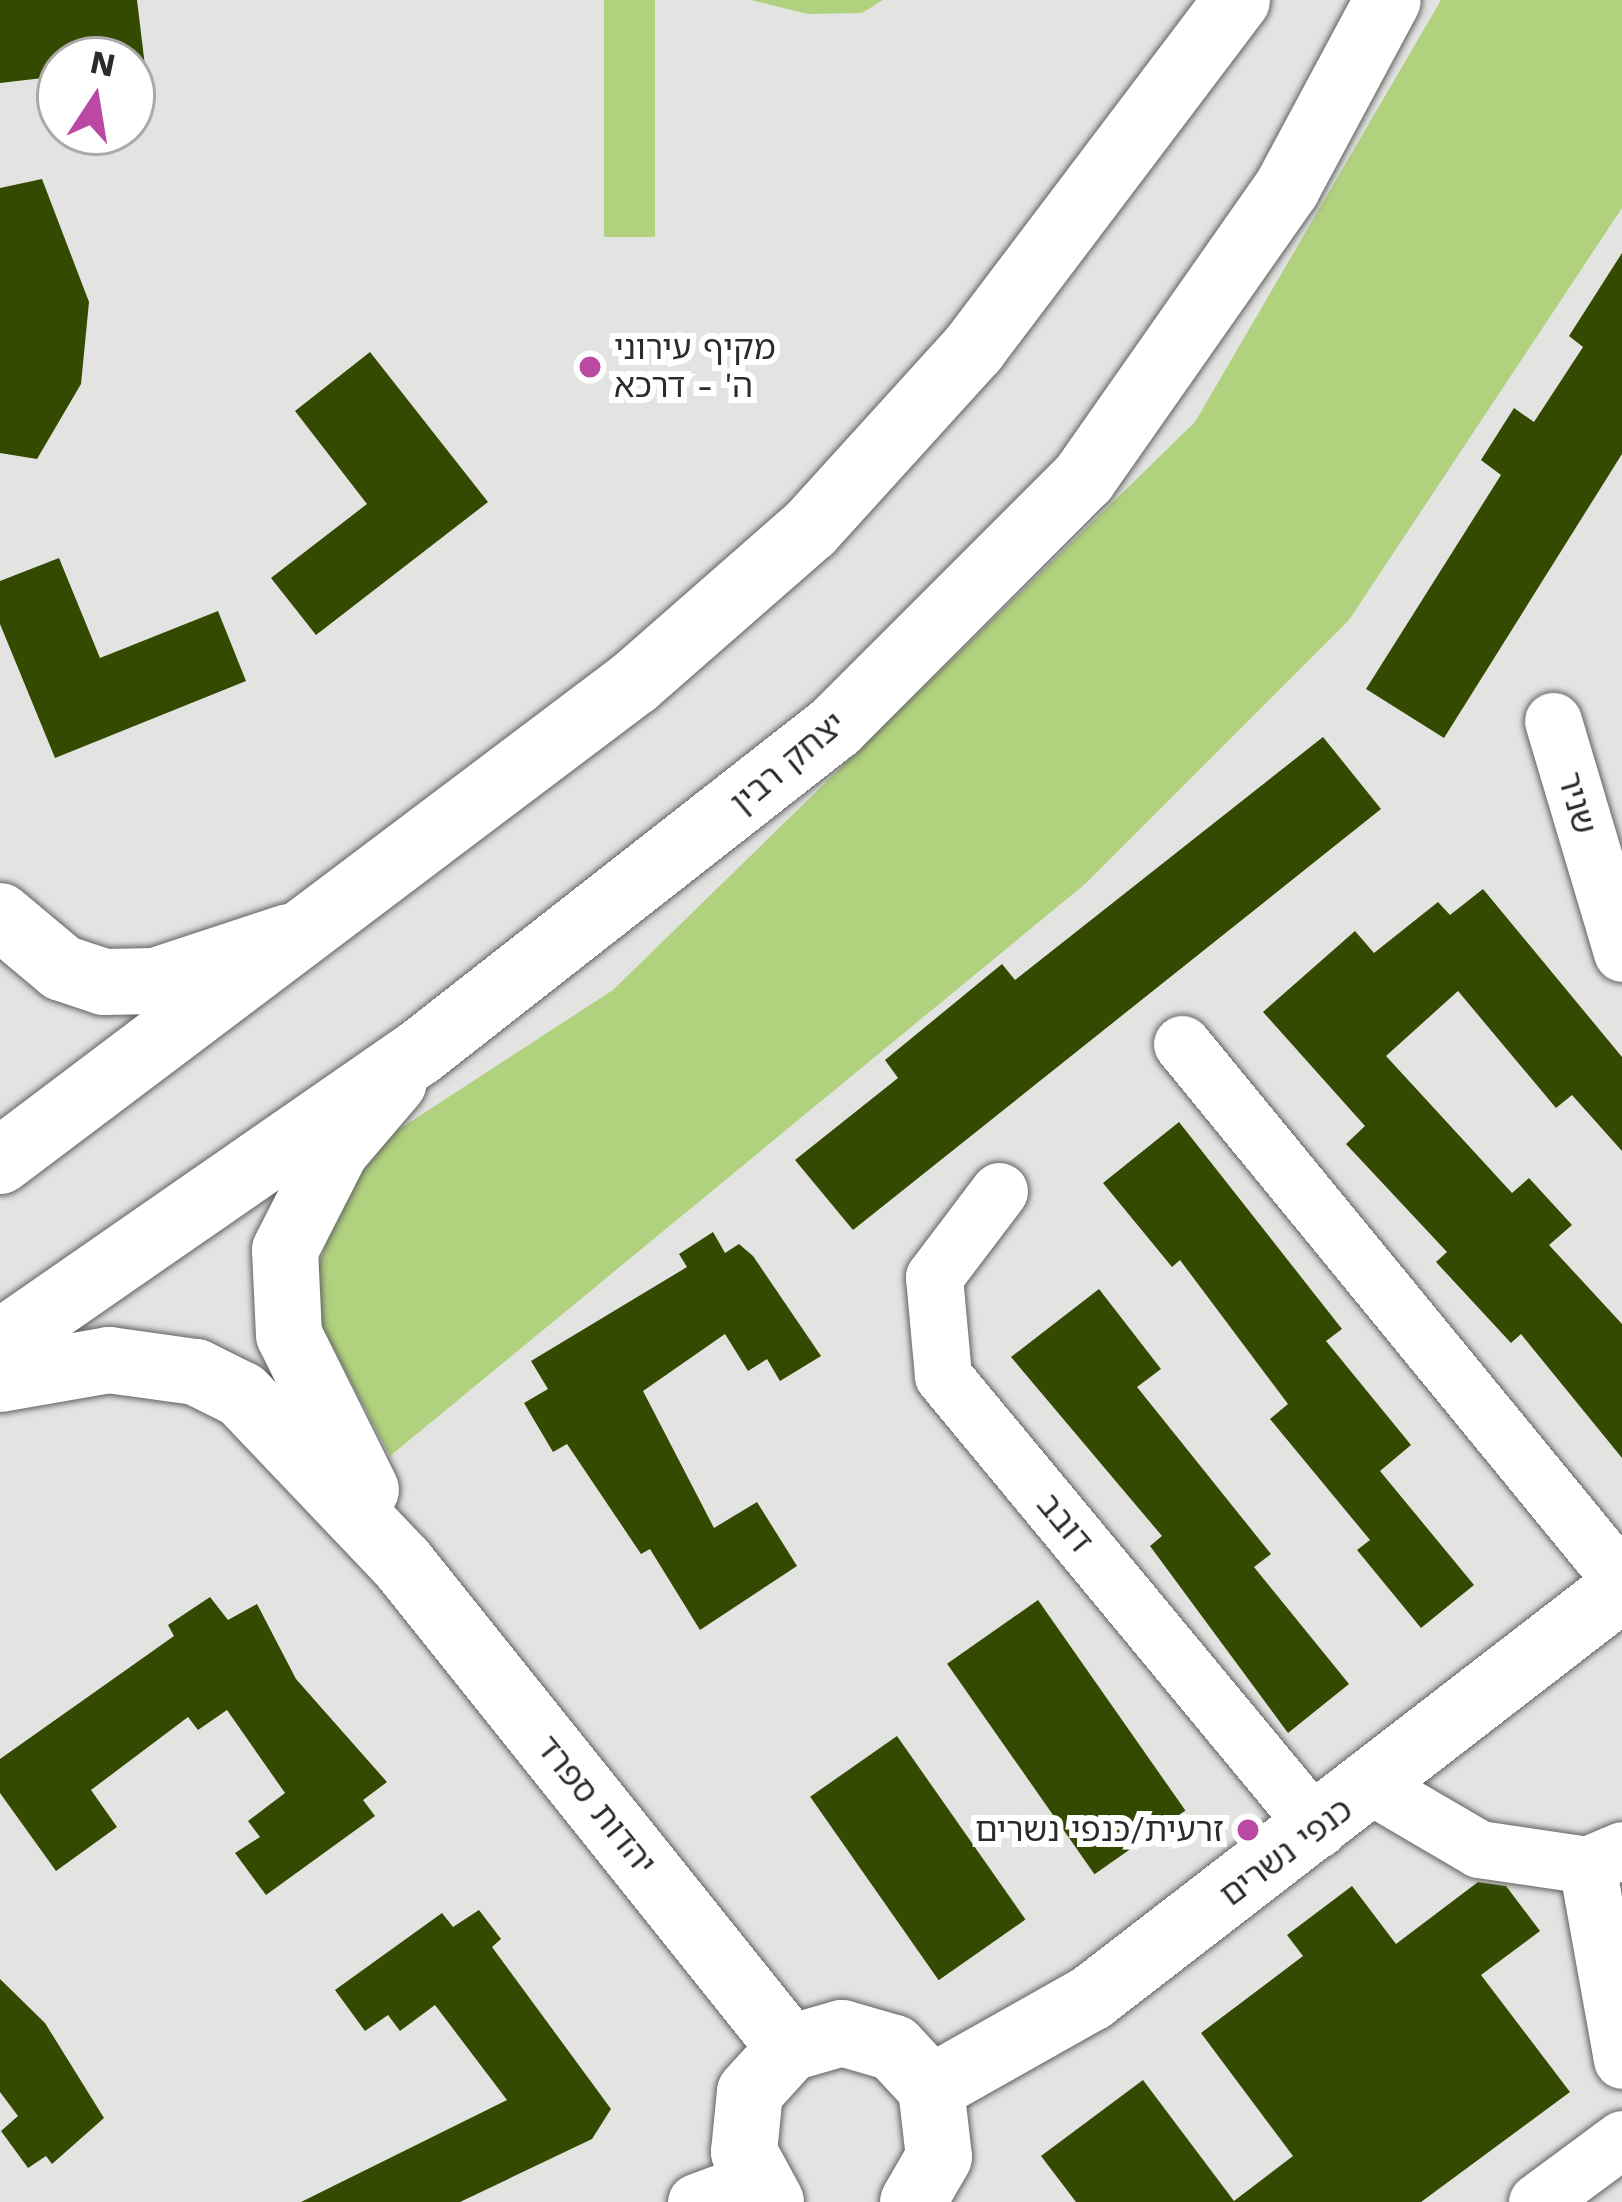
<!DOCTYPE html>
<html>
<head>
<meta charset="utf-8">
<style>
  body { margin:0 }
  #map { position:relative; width:1622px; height:2202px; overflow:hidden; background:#e3e4e2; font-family:"Work Sans","Noto Sans Hebrew",sans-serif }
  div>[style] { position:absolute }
  .green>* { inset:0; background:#b0d17e; transform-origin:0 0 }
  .building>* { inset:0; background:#344a00; transform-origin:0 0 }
  .roads { filter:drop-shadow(0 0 3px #616260) drop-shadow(0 0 3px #616260) }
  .minor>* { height:57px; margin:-28.5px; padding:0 28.5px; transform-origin:28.5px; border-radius:28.5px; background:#fff }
  .tertiary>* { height:66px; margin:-33px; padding:0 33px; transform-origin:33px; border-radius:33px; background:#fff }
  .secondary>* { height:66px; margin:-33px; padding:0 33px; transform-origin:33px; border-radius:33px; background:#fff }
  .dots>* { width:33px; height:33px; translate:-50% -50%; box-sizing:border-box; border:6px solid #fff; border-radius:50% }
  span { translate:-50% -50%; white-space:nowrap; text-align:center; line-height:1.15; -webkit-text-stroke:12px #fff; paint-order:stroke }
  .poi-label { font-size:33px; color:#2a2b2a }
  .left { translate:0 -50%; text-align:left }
  .right { translate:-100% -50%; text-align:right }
  .street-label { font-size:33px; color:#2a2b2a }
  .north { position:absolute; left:36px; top:36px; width:120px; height:120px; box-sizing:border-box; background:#fff; border:3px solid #aaa; border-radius:50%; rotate:12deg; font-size:33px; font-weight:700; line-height:48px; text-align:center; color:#2a2b2a }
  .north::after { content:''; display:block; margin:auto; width:42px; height:54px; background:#bb49a4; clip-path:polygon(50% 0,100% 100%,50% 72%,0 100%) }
</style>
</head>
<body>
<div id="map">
  <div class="green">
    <i style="left:604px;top:0;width:51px;height:237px"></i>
    <i style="clip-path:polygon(751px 0,883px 0,862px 13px,808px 14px)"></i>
    <i style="clip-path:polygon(1441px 0,1622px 0,1622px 208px,1349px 620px,1085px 884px,390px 1456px,307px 1298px,358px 1156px,613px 990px,1195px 422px)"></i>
  </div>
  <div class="building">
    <i style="clip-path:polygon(0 0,137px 0,145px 66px,60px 60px,60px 76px,0 83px)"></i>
    <i style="clip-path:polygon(42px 179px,89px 302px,81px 384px,37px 459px,0 453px,0 188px)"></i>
    <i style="clip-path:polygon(1622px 253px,1622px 454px,1444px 738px,1366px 689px,1501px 475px,1481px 460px,1514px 408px,1534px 422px,1583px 347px,1569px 336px)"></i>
    <i style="clip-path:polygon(370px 352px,488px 502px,316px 635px,271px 578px,367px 504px,295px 411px)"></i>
    <i style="clip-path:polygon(59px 558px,100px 658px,218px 611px,246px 681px,55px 758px,0 624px,0 581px)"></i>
    <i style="clip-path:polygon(1323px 737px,1381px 809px,853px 1230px,795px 1160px,898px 1078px,885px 1060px,1002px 964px,1015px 980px)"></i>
    <i style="clip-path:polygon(1483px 889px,1622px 1057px,1622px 1151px,1572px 1095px,1556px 1108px,1458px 991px,1386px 1056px,1512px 1193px,1529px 1178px,1572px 1225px,1549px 1245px,1622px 1324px,1622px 1458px,1521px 1334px,1511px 1343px,1436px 1262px,1447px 1252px,1346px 1144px,1365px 1126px,1263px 1012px,1355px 931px,1374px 953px,1438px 902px,1450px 915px)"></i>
    <i style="clip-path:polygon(1179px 1122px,1342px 1329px,1326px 1341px,1411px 1445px,1380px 1471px,1474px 1585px,1421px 1628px,1357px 1550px,1370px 1540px,1270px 1419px,1288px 1404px,1180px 1260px,1172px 1267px,1103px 1183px)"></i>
    <i style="clip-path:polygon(713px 1232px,725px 1253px,739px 1244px,753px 1256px,821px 1356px,780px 1381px,767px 1359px,748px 1371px,725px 1334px,643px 1391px,714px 1528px,757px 1502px,797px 1566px,700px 1630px,650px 1549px,641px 1554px,567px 1444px,553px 1452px,524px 1403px,548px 1389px,531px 1361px,687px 1267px,679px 1254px)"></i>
    <i style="clip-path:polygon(1099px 1289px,1161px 1369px,1137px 1387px,1271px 1554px,1254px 1567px,1349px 1684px,1288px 1733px,1150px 1546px,1162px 1536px,1011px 1357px)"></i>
    <i style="clip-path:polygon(210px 1597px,228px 1620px,257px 1604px,296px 1679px,387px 1782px,363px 1800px,375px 1816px,266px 1895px,235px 1853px,260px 1837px,248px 1821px,285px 1793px,227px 1710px,198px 1730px,188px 1717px,91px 1790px,117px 1827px,56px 1871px,0 1793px,0 1759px,174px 1636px,168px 1625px)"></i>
    <i style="left:1038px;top:1600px;width:257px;height:111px;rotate:55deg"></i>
    <i style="left:897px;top:1736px;width:224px;height:106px;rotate:55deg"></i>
    <i style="clip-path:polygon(1478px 1882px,1506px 1886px,1540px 1931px,1481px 1975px,1570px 2092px,1421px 2202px,1076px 2202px,1041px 2156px,1143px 2080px,1234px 2201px,1293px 2156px,1201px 2033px,1303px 1956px,1287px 1935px,1352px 1886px,1396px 1944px)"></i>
    <i style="clip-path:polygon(479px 1910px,501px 1939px,492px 1947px,611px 2109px,592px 2139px,460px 2202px,301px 2202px,507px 2100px,435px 2005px,400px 2031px,388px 2015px,365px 2031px,335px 1990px,442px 1913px,453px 1927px)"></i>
    <i style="clip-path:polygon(0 1979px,45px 2023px,104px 2118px,52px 2164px,46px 2156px,28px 2168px,1px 2131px,18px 2116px,0 2092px)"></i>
  </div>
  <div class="roads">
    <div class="minor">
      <i style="left:1553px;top:721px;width:242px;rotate:73.4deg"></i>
      <i style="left:1182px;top:1044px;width:694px;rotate:50.67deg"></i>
      <i style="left:999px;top:1191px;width:108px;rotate:127.1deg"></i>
      <i style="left:934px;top:1277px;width:99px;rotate:84.8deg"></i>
      <i style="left:943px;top:1376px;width:588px;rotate:50.38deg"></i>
      <i style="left:1373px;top:1787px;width:123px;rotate:30.3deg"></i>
      <i style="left:1479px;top:1849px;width:109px;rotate:8.4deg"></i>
      <i style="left:1587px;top:1865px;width:38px;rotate:-23deg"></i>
      <i style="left:1587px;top:1865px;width:198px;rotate:79.8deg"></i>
      <i style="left:696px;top:2202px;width:63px;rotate:-20.4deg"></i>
      <i style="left:1537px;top:2202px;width:106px;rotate:-36.5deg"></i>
    </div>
    <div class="tertiary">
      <i style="left:0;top:916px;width:81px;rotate:40deg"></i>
      <i style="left:62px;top:968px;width:44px;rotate:18.4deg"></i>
      <i style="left:104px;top:982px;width:51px;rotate:-1.1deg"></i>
      <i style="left:155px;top:981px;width:141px;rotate:-18.2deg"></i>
      <i style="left:0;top:1379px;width:111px;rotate:-9.9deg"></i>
      <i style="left:109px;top:1360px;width:88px;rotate:7.9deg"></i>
      <i style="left:196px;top:1372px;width:51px;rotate:26.6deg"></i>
      <i style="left:242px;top:1395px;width:232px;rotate:46.4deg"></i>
      <i style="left:402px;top:1563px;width:621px;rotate:51.34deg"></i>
      <i style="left:366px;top:1490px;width:173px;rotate:-116.4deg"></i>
      <i style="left:289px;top:1335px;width:85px;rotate:-92.7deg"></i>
      <i style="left:285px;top:1250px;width:112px;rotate:-63deg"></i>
      <i style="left:336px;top:1150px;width:89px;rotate:-49.5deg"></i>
      <i style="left:931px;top:2088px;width:184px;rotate:-29.4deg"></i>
      <i style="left:1091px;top:1998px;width:671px;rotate:-37.67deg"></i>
      <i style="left:771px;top:2202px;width:57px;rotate:-118.4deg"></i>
      <i style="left:744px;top:2152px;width:60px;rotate:-84.3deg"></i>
      <i style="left:750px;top:2092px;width:59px;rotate:-47.7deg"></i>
      <i style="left:790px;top:2048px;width:54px;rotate:-16.1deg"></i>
      <i style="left:842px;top:2033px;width:54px;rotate:16.1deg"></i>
      <i style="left:894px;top:2048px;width:54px;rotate:47.2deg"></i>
      <i style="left:931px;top:2088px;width:69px;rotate:83.4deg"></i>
      <i style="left:939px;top:2157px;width:52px;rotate:120deg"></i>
    </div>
    <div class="secondary">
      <i style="left:0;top:1161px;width:795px;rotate:-37.03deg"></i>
      <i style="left:635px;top:682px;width:232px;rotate:-41.2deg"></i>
      <i style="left:810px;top:529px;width:244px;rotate:-47.8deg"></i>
      <i style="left:974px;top:348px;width:436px;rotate:-52.9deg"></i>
      <i style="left:0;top:1343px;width:511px;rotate:-34.72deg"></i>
      <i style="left:420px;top:1052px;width:527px;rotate:-38.07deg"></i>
      <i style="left:835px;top:727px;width:352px;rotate:-45deg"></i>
      <i style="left:1084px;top:478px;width:354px;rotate:-55deg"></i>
      <i style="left:1287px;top:188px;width:213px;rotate:-61.8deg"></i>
    </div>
  </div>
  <div class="dots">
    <i style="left:590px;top:367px;background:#bb49a4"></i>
    <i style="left:1248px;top:1830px;background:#bb49a4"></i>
  </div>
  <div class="poi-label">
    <span class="left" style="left:614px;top:367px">מקיף עירוני<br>ה' - דרכא</span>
    <span class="right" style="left:1224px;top:1830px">זרעית/כנפי נשרים</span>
  </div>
  <div class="street-label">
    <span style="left:788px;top:763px;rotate:-40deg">יצחק רבין</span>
    <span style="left:1577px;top:803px;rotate:74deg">שניר</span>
    <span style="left:1065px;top:1523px;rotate:50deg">דובב</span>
    <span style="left:596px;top:1805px;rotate:51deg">יהדות ספרד</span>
    <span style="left:1286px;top:1852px;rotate:-37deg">כנפי נשרים</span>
  </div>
  <div class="north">N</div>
</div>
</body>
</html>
